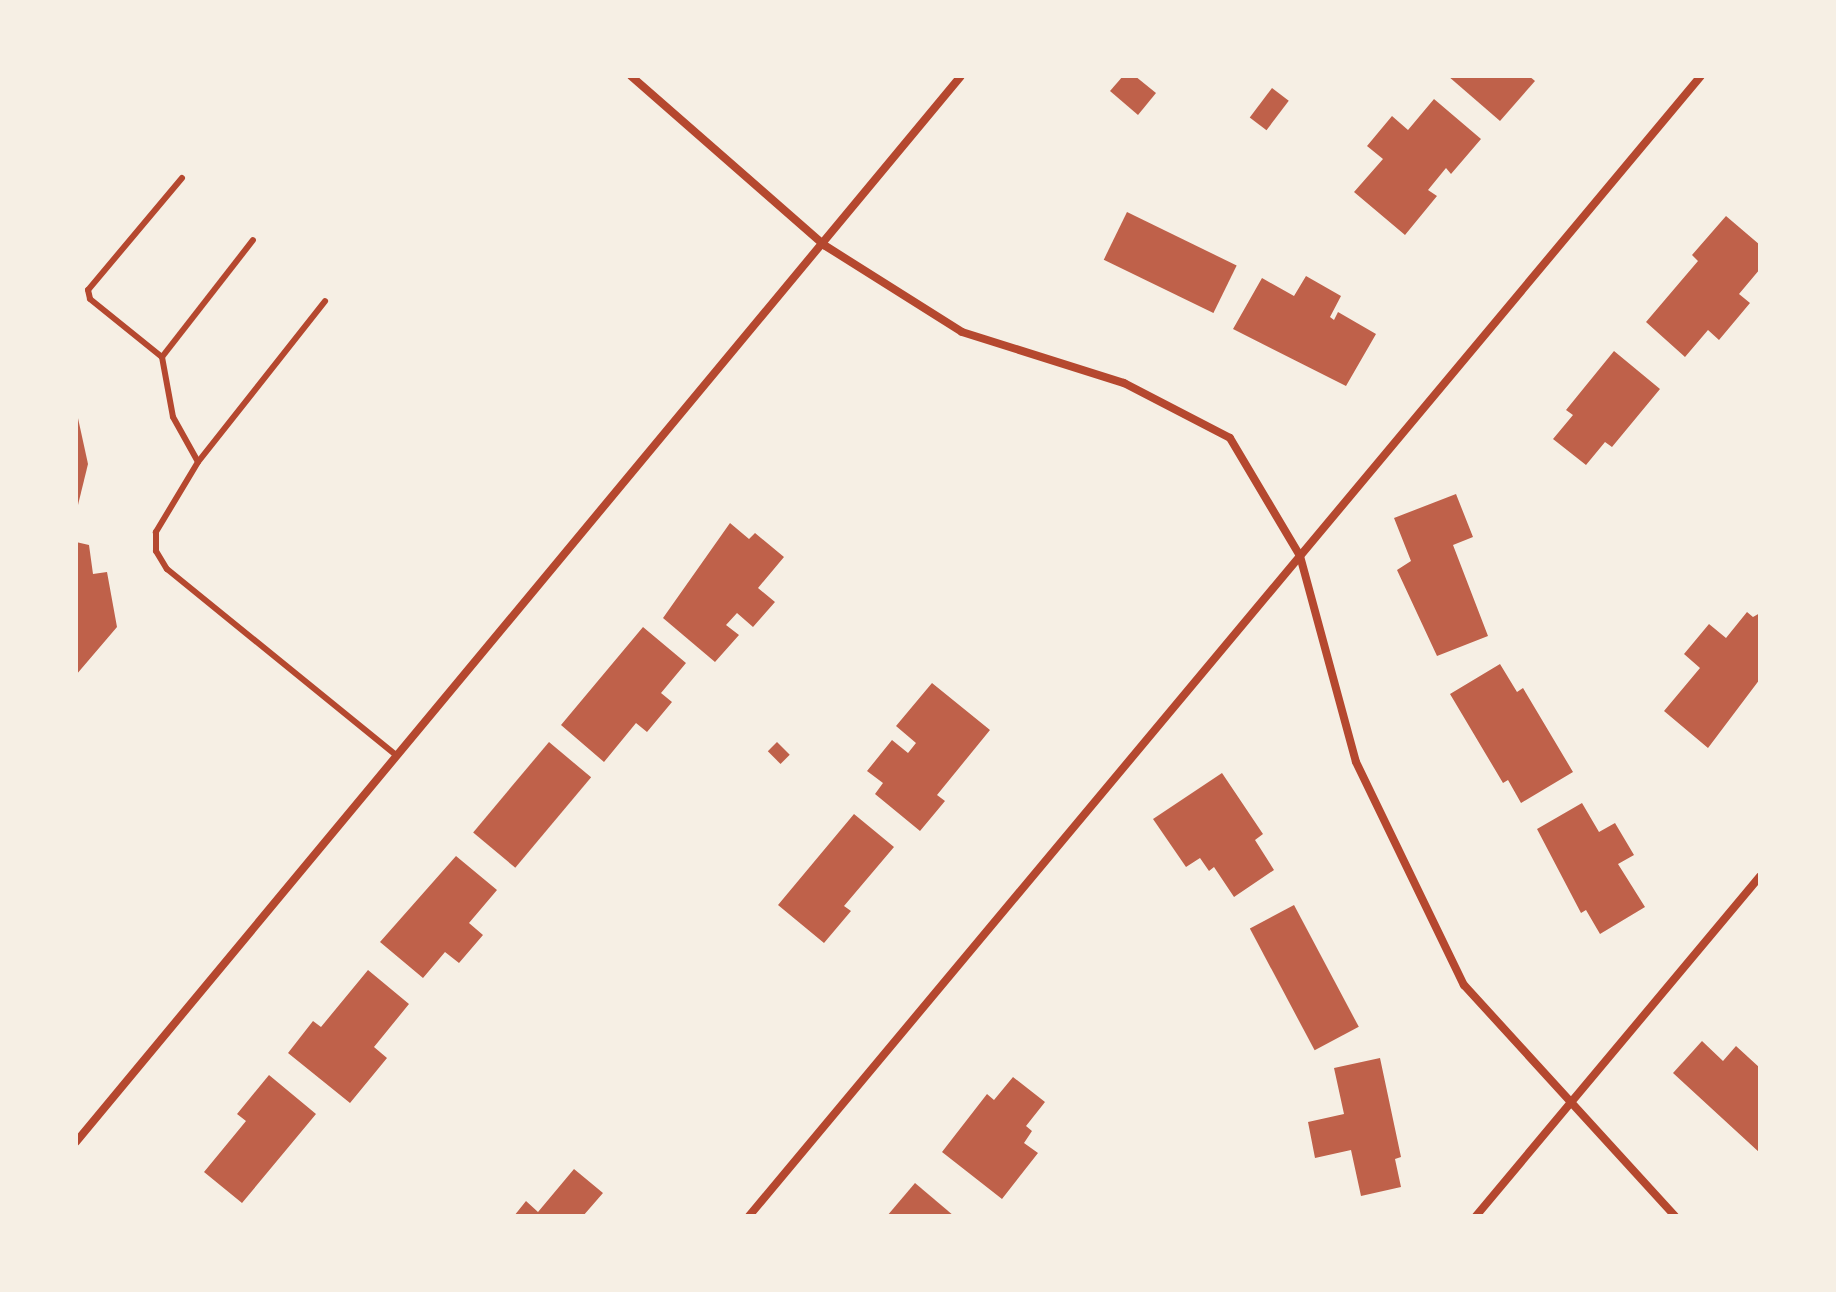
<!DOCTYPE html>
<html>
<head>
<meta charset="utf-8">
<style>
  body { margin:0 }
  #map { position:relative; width:1836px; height:1292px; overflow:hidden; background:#f6efe4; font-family:"Work Sans",sans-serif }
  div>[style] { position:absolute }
  .building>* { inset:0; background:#bf614a; transform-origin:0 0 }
  .service>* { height:6px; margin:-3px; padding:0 3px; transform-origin:3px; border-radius:3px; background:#b5482f }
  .minor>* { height:8px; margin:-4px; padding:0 4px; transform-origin:4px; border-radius:4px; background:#b5482f }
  span { translate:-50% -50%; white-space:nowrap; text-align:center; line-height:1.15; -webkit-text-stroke:8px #f6efe4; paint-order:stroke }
  .frame { position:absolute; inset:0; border:78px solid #f6efe4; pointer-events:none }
</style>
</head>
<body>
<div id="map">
  <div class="building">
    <i style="clip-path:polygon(1123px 76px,1135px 76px,1156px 93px,1138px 115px,1110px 91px)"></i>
    <i style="clip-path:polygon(1448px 76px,1529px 76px,1535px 81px,1500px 121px)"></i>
    <i style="left:1272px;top:88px;width:21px;height:37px;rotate:37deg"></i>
    <i style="clip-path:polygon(1434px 99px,1481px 139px,1451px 174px,1446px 168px,1428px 190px,1437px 196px,1405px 235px,1354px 192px,1383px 159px,1367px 146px,1392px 116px,1408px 130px)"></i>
    <i style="left:1127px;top:212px;width:122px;height:53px;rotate:26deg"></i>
    <i style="clip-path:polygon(1726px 216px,1760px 245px,1760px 269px,1739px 294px,1750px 303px,1719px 340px,1708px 330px,1685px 357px,1646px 322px,1698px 261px,1692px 255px)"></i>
    <i style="clip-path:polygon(1306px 276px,1341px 296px,1330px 317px,1334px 320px,1338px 312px,1376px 334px,1346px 386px,1233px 329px,1262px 278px,1294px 296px)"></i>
    <i style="clip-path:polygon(1614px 351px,1660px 389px,1612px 447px,1605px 442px,1586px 465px,1553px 439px,1573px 415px,1566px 410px)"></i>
    <i style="clip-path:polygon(76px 409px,88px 464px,77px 509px,76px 509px)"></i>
    <i style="clip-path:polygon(1456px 494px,1473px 537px,1453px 545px,1488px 636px,1437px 656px,1397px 570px,1411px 561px,1394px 518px)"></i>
    <i style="clip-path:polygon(730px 523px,749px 539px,755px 533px,784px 557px,758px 588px,775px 602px,753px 627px,737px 613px,726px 625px,739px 635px,715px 662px,663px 618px)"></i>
    <i style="clip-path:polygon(76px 542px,89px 545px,93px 574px,107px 572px,117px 627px,76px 675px)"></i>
    <i style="clip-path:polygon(1747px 612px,1753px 617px,1760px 613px,1760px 679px,1708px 748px,1664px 711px,1700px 668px,1684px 654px,1709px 624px,1726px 638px)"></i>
    <i style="clip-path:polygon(643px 627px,686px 663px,661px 693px,672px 702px,647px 732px,636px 723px,604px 762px,561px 725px)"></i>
    <i style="clip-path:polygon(1500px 664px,1517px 692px,1523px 688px,1573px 772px,1521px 803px,1508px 780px,1503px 783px,1450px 694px)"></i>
    <i style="clip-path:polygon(932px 683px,990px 730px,937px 795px,945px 801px,920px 831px,875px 794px,883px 783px,867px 771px,892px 740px,908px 753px,916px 743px,896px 726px)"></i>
    <i style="left:549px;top:742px;width:55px;height:118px;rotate:40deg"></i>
    <i style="left:777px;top:742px;width:18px;height:13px;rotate:45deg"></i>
    <i style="clip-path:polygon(1222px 773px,1263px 834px,1255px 840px,1274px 870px,1234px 897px,1214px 867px,1209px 871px,1200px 858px,1186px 867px,1153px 819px)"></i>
    <i style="clip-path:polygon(1582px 803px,1599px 832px,1615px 823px,1634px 855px,1618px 864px,1645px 907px,1600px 934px,1586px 910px,1581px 913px,1537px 829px)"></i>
    <i style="clip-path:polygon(854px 814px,894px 847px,844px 906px,851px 911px,824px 943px,778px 905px)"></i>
    <i style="clip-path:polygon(456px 856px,497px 890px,469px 923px,483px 935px,459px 963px,445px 952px,423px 978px,380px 942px)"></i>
    <i style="left:1294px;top:905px;width:138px;height:50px;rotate:62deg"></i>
    <i style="clip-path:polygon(368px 970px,409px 1004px,374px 1047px,387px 1058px,350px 1103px,288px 1053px,313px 1021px,321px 1027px)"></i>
    <i style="clip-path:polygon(1702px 1041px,1723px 1061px,1736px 1046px,1760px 1068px,1760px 1153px,1673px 1073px)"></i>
    <i style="clip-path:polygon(1380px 1058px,1401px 1157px,1395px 1159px,1401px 1187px,1361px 1196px,1351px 1150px,1315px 1158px,1308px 1122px,1344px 1114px,1334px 1068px)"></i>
    <i style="clip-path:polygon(269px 1075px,316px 1114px,242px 1203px,204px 1172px,246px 1121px,237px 1114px)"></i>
    <i style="clip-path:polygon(1013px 1077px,1045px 1102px,1026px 1126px,1032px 1131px,1024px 1143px,1038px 1153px,1002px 1199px,942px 1152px,987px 1094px,994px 1100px)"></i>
    <i style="clip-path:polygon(574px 1169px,603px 1193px,583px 1216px,514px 1216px,526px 1201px,538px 1212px)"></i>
    <i style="clip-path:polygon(915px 1183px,954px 1216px,887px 1216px)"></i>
  </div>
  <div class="service">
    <i style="left:182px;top:178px;width:146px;rotate:130deg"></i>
    <i style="left:88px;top:290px;width:9px;rotate:77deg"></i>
    <i style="left:90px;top:299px;width:92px;rotate:38.9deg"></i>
    <i style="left:162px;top:357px;width:61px;rotate:79.6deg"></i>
    <i style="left:173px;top:417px;width:51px;rotate:60.9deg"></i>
    <i style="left:198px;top:462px;width:82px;rotate:121deg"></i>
    <i style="left:156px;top:532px;width:19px;rotate:90deg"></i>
    <i style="left:156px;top:551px;width:21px;rotate:59deg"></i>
    <i style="left:167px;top:569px;width:296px;rotate:39.1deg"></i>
    <i style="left:162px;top:357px;width:148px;rotate:-52.1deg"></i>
    <i style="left:198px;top:462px;width:205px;rotate:-51.7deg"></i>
  </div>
  <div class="minor">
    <i style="left:631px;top:76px;width:257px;rotate:41.2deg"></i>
    <i style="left:824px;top:245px;width:163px;rotate:32.2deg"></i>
    <i style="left:962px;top:332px;width:170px;rotate:17.5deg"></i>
    <i style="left:1124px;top:383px;width:119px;rotate:27.4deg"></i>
    <i style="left:1230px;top:438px;width:137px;rotate:59.3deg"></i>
    <i style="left:1300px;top:556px;width:213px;rotate:74.8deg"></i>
    <i style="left:1356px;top:762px;width:248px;rotate:64.2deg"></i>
    <i style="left:1464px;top:985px;width:313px;rotate:47.6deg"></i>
    <i style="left:76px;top:1142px;width:1385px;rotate:-50.3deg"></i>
    <i style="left:749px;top:1216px;width:1485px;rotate:-50.14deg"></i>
    <i style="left:1476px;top:1216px;width:443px;rotate:-50.1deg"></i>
  </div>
  <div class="frame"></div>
</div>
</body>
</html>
